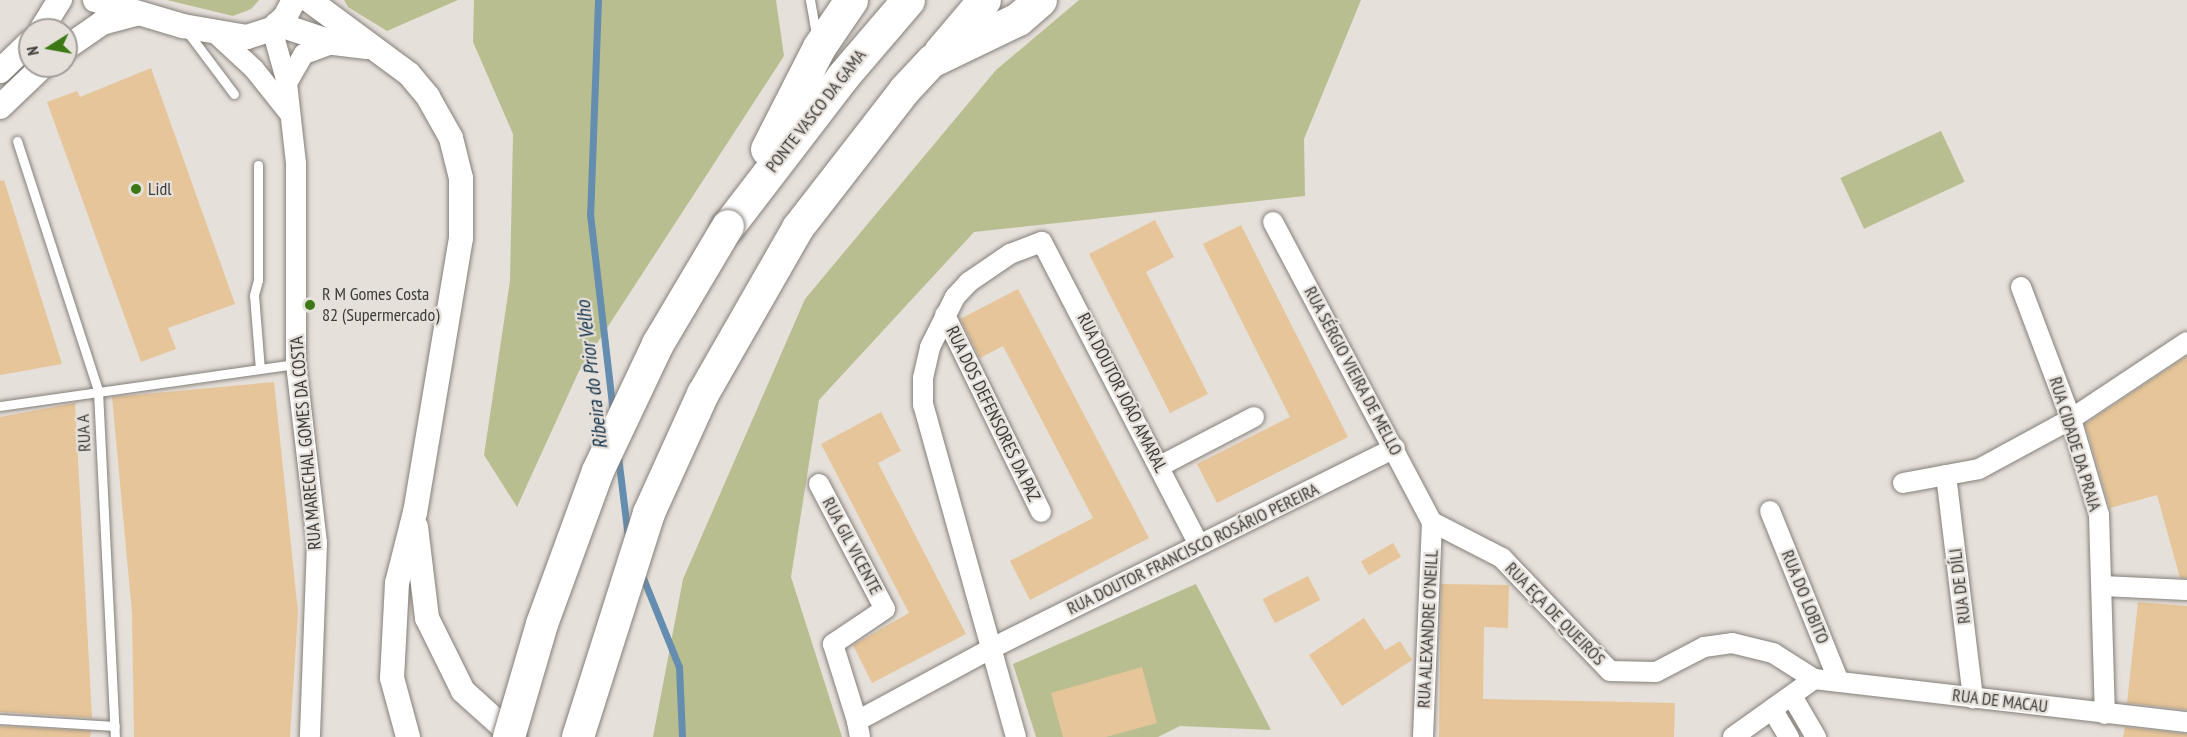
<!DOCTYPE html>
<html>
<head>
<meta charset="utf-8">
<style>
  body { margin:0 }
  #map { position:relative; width:2187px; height:737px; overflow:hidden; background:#e6e0da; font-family:"PT Sans Narrow",sans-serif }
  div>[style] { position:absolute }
  .green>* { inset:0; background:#b9be90; transform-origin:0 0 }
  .stream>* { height:7px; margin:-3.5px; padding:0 3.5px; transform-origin:3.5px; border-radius:3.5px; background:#648daf }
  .building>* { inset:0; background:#e5c599; transform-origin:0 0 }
  .roads { filter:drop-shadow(0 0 2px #857f7a) drop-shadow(0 0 2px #857f7a) }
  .service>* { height:9px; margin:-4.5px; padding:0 4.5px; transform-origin:4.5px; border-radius:4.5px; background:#fff }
  .minor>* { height:20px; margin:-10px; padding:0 10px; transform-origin:10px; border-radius:10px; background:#fff }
  .tertiary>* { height:24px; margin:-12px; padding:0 12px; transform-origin:12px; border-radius:12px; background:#fff }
  .trunk>* { height:32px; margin:-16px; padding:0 16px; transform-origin:16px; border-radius:16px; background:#fff }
  .motorway>* { height:33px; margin:-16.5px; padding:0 16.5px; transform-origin:16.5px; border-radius:16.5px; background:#fff }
  .bridges { filter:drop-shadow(0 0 2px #857f7a) drop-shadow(0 0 2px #857f7a) }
  .trunk-bridge>* { height:32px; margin:-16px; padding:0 16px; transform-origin:16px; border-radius:16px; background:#fff }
  .dots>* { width:16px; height:16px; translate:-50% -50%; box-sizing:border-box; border:3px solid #e6e0da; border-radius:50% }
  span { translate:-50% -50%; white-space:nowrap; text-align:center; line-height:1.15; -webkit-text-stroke:4.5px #e6e0da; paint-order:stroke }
  .street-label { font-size:18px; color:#3e3b39 }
  .poi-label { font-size:18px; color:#3e3b39 }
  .left { translate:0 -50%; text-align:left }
  .water-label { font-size:20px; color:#0f3049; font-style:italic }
  .north { position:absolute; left:18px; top:18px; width:60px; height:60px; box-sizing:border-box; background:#e6e0da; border:2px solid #a39e9a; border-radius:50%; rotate:259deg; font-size:16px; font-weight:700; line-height:24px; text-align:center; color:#3e3b39 }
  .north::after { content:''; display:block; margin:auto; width:21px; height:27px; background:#3c7914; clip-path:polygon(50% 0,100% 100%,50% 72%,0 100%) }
</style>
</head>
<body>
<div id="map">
  <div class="green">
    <i style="clip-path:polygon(167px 0,259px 0,251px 9px,233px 16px)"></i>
    <i style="clip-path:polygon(344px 0,458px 0,387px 31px,348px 7px)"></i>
    <i style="clip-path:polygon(474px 0,776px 0,784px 56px,579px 371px,517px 507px,484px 455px,510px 281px,513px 134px,473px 42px)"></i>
    <i style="clip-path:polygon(1079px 0,1361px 0,1304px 139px,1305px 196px,974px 232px,819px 400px,791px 577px,842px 737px,653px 737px,683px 579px,805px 299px,996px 70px)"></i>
    <i style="left:1941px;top:131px;width:56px;height:111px;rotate:65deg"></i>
    <i style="clip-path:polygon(1196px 584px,1271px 730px,1180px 726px,1158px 737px,1036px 737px,1013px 664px)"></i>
  </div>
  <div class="stream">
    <i style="left:598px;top:0;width:214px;rotate:92.1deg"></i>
    <i style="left:590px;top:214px;width:199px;rotate:83.4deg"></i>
    <i style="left:618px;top:456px;width:83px;rotate:83deg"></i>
    <i style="left:641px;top:573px;width:101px;rotate:68deg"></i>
    <i style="left:679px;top:667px;width:70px;rotate:87.5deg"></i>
  </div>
  <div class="building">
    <i style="clip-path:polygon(151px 68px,235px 304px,168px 328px,176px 349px,141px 362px,47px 102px,77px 91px,80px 97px)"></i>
    <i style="clip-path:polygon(4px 180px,62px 364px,0 375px,0 181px)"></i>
    <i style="clip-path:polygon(1155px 220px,1174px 257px,1146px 272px,1208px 394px,1170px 413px,1089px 254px)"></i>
    <i style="clip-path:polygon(1241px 225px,1348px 437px,1217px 503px,1197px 464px,1290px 417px,1203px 244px)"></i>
    <i style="clip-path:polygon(1018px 289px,1149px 538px,1030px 600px,1010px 561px,1093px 518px,1003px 346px,980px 358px,960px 319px)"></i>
    <i style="clip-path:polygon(2187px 356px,2187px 578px,2180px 578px,2157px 495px,2110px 508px,2085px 424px)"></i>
    <i style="clip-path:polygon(274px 382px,298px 612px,290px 737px,134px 737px,132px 613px,112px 397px)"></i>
    <i style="clip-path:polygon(75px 403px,92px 718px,0 712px,0 417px)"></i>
    <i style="clip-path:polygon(881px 412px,901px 451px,878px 463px,966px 634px,872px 683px,853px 645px,909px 613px,821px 444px)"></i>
    <i style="left:1393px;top:543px;width:16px;height:37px;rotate:60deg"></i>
    <i style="left:1308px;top:576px;width:27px;height:51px;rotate:63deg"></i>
    <i style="clip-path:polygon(1441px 584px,1509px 585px,1508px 628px,1484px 627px,1483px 699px,1675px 703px,1674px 737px,1439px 737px)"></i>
    <i style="clip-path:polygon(2138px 602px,2187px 606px,2187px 710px,2127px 703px)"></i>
    <i style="clip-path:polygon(1364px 618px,1385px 650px,1400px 641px,1412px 660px,1342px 706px,1309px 655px)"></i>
    <i style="clip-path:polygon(1142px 667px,1157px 723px,1106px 737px,1063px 737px,1051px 693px)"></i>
    <i style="clip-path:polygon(0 726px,91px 731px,90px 737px,0 737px)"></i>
    <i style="clip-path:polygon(2125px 727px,2187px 734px,2187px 737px,2123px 737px)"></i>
  </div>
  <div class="roads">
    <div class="service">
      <i style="left:810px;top:0;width:40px;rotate:80deg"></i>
      <i style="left:186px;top:30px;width:80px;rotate:53.1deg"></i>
      <i style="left:17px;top:141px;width:263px;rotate:72deg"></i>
      <i style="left:98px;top:391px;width:346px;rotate:87.2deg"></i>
      <i style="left:258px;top:165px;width:115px;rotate:90deg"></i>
      <i style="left:258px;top:280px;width:16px;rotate:105deg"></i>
      <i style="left:254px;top:295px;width:74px;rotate:85.4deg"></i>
      <i style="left:0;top:406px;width:299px;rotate:-8.1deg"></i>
      <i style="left:0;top:719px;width:115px;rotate:3.5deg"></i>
    </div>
    <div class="minor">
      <i style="left:272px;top:29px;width:56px;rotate:74.5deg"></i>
      <i style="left:287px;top:83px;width:81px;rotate:83.6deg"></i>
      <i style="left:296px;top:163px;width:201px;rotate:90deg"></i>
      <i style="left:296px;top:364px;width:180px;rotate:83.3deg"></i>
      <i style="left:317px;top:543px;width:194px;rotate:92.1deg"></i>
      <i style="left:215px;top:33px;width:53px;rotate:42.7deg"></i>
      <i style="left:254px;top:69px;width:56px;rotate:51.5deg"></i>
      <i style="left:287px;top:83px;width:34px;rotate:-60deg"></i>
      <i style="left:304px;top:54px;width:32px;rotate:-20deg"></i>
      <i style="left:1273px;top:222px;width:340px;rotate:62.1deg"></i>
      <i style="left:1432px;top:522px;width:215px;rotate:92.4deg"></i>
      <i style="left:2021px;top:287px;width:141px;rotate:69.3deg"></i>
      <i style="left:2071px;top:419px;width:100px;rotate:73.7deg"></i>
      <i style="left:2099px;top:515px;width:199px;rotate:88.3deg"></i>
      <i style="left:945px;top:315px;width:219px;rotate:64deg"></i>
      <i style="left:1160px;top:466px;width:106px;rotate:-27.5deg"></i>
      <i style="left:1946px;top:475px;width:225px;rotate:83.1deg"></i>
      <i style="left:1903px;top:483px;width:77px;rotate:-10.4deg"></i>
      <i style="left:1979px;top:469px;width:105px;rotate:-28.5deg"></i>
      <i style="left:2071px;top:419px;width:139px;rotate:-33.6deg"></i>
      <i style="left:819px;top:484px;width:141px;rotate:62.2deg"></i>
      <i style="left:885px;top:609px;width:63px;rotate:146.1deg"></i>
      <i style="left:833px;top:644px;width:81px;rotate:72.7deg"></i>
      <i style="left:1770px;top:511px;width:184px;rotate:68deg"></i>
      <i style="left:1432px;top:522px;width:79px;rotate:27.2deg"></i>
      <i style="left:1502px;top:558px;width:156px;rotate:46.3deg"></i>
      <i style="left:1610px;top:671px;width:46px;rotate:1.2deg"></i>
      <i style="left:1656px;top:672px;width:54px;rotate:-27.5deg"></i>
      <i style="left:1704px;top:647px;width:28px;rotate:-8deg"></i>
      <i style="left:1732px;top:643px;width:42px;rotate:13.7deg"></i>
      <i style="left:1773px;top:653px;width:49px;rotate:32.4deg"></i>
      <i style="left:1814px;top:679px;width:375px;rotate:6.6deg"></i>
      <i style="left:2102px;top:586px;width:85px;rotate:2.7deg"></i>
      <i style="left:1792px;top:696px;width:48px;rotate:59.7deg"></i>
      <i style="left:1772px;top:709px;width:33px;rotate:59deg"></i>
      <i style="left:860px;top:737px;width:16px;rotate:-101deg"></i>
      <i style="left:857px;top:721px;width:151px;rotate:-28.4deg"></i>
      <i style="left:990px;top:649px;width:452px;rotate:-26.4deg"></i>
      <i style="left:1016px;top:737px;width:345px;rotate:-105.6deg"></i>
      <i style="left:923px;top:405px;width:27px;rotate:-90deg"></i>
      <i style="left:923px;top:378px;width:32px;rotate:-77deg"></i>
      <i style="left:930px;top:347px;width:56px;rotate:-63.4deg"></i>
      <i style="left:955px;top:297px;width:21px;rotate:-47deg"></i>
      <i style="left:969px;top:282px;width:50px;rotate:-34.3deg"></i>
      <i style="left:1010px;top:254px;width:34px;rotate:-21deg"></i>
      <i style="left:1042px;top:242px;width:341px;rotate:62.6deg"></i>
      <i style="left:1733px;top:737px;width:100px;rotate:-35.6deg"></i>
    </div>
    <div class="tertiary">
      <i style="left:95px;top:0;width:92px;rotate:16.5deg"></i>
      <i style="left:183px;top:26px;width:65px;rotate:9.8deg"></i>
      <i style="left:247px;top:37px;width:26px;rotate:-18deg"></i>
      <i style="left:272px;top:29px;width:18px;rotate:-43deg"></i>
      <i style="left:285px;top:17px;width:19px;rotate:-62deg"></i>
      <i style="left:309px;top:0;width:124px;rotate:36.5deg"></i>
      <i style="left:409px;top:74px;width:30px;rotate:50deg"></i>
      <i style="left:428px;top:97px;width:47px;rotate:60.7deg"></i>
      <i style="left:451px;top:138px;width:41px;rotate:76deg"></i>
      <i style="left:461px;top:178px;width:60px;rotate:90deg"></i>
      <i style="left:461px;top:238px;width:278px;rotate:99.5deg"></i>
      <i style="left:415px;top:512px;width:73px;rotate:104.2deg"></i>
      <i style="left:397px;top:583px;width:95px;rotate:93deg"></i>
      <i style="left:392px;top:678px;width:61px;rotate:74.8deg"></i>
      <i style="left:277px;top:24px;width:60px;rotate:18.4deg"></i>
      <i style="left:334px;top:43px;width:33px;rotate:7deg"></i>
      <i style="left:41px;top:30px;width:36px;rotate:-58deg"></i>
      <i style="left:66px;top:48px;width:44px;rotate:-34.8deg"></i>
      <i style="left:102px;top:23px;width:34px;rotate:-15deg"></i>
      <i style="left:0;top:71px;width:42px;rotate:-44deg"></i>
      <i style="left:0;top:107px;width:59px;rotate:-43.6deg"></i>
      <i style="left:416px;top:527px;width:92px;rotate:83.1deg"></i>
      <i style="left:427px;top:618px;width:81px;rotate:63.7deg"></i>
      <i style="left:463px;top:691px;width:69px;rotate:42deg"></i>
    </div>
    <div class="trunk">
      <i style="left:578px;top:737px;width:235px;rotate:-72.4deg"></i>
      <i style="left:649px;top:513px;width:131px;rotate:-65.6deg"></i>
      <i style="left:703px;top:394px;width:191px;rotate:-60.2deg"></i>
      <i style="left:798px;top:228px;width:175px;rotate:-52.2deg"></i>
      <i style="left:905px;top:90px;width:41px;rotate:-47deg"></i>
    </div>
    <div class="motorway">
      <i style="left:940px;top:52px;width:68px;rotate:-49.8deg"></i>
      <i style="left:933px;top:60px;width:94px;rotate:-25.8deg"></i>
      <i style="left:1018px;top:19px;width:29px;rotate:-41deg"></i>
      <i style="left:767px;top:149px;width:114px;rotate:-63deg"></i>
      <i style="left:819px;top:47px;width:57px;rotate:-55.8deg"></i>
      <i style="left:728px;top:226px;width:189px;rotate:-52.5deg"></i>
      <i style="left:843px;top:76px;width:100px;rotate:-49.5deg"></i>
    </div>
  </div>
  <div class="bridges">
    <div class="trunk-bridge">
      <i style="left:509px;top:737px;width:118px;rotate:-73.7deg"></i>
      <i style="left:542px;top:624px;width:163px;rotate:-69.9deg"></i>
      <i style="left:598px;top:471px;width:140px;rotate:-64.7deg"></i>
      <i style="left:658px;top:344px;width:137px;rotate:-59.3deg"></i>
    </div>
  </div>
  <div class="dots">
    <i style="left:136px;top:189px;background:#3c7914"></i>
    <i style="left:310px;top:305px;background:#3c7914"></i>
  </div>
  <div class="street-label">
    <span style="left:816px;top:111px;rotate:-52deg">PONTE VASCO DA GAMA</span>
    <span style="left:1353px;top:371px;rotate:62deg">RUA SÉRGIO VIEIRA DE MELLO</span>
    <span style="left:1122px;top:393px;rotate:63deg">RUA DOUTOR JOÃO AMARAL</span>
    <span style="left:993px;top:414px;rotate:64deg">RUA DOS DEFENSORES DA PAZ</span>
    <span style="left:84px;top:433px;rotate:-93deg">RUA A</span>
    <span style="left:306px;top:443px;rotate:-95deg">RUA MARECHAL GOMES DA COSTA</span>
    <span style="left:2075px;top:444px;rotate:73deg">RUA CIDADE DA PRAIA</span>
    <span style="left:852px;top:546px;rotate:62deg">RUA GIL VICENTE</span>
    <span style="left:1193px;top:549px;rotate:-26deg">RUA DOUTOR FRANCISCO ROSÁRIO PEREIRA</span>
    <span style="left:1960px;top:586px;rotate:-97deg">RUA DE DÍLI</span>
    <span style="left:1805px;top:597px;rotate:68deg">RUA DO LOBITO</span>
    <span style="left:1555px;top:614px;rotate:46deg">RUA EÇA DE QUEIRÓS</span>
    <span style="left:1428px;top:629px;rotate:-87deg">RUA ALEXANDRE O'NEILL</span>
    <span style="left:2000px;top:701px;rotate:7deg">RUA DE MACAU</span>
  </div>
  <div class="poi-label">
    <span class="left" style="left:148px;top:189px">Lidl</span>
    <span class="left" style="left:322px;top:305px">R M Gomes Costa<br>82 (Supermercado)</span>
  </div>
  <div class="water-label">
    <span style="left:592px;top:375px;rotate:-97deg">Ribeira do Prior Velho</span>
  </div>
  <div class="north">N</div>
</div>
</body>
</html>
